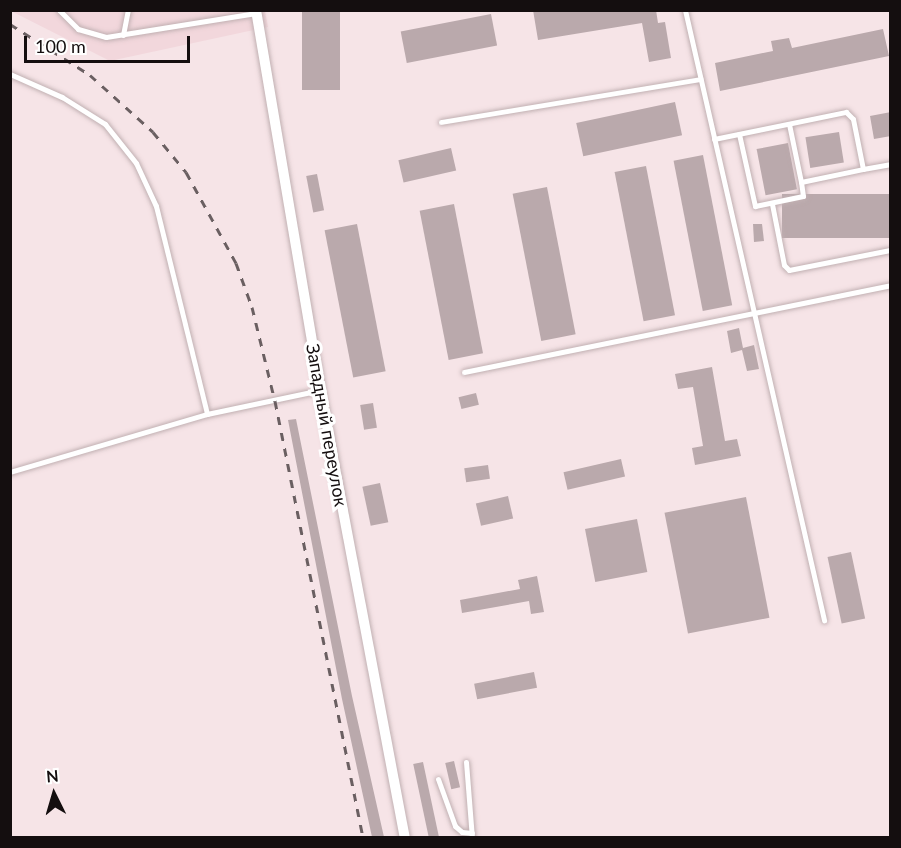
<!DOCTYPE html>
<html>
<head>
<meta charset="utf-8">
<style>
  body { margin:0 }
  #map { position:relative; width:901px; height:848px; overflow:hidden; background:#f6e4e7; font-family:Lato,sans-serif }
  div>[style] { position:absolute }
  .built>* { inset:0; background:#f2d7dc }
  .building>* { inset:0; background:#baa9ac; transform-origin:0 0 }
  .roads { filter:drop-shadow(0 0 2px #c1b0b2) drop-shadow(0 0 2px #c1b0b2) }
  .service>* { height:5px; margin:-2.5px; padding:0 2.5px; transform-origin:2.5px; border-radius:2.5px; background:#fff }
  .minor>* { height:10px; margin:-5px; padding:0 5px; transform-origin:5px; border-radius:5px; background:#fff }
  .rail>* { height:3px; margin-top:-1.5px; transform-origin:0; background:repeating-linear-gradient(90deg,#6a5f61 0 8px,transparent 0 16px) }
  span { translate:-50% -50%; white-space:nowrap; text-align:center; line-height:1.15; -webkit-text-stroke:6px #fff; paint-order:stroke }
  .street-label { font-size:18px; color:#140e0f }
  .frame { position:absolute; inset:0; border:12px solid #140e0f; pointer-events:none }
  .north { position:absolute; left:24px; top:764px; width:60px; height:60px; -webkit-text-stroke:4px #fff; paint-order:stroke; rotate:355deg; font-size:16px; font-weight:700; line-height:24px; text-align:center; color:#140e0f }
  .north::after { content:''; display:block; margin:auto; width:21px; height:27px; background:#140e0f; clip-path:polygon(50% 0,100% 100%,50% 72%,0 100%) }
  .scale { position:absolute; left:24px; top:36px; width:166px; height:27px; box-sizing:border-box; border:3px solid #140e0f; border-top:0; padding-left:8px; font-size:18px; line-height:21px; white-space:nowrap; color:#140e0f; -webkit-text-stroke:4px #fff; paint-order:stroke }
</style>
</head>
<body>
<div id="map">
  <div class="built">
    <i style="clip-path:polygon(11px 11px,265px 11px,268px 27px,110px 61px)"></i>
  </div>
  <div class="building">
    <i style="left:302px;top:10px;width:38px;height:80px"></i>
    <i style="clip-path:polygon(533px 10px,656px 10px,658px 23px,665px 22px,671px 58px,649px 62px,642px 23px,538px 40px)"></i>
    <i style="left:491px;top:14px;width:32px;height:92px;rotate:79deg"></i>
    <i style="clip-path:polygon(883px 29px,889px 56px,720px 91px,715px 63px,773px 51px,771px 41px,789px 38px,792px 48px)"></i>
    <i style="left:675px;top:102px;width:34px;height:101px;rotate:78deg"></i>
    <i style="clip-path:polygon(891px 112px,891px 136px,874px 139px,870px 116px)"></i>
    <i style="left:839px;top:132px;width:31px;height:34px;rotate:81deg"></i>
    <i style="left:788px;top:143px;width:47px;height:32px;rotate:79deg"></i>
    <i style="left:451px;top:148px;width:23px;height:54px;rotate:77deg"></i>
    <i style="left:703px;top:155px;width:153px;height:30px;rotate:79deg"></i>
    <i style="left:646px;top:166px;width:152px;height:32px;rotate:79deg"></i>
    <i style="left:317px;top:174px;width:37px;height:11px;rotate:79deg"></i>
    <i style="left:547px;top:187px;width:150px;height:35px;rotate:79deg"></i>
    <i style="left:891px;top:194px;width:44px;height:109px;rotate:90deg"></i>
    <i style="left:454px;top:204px;width:152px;height:35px;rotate:79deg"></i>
    <i style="left:357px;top:224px;width:150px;height:33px;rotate:79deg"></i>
    <i style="clip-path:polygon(753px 224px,762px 224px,764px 241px,754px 242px)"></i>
    <i style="clip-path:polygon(739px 328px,743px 348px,754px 345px,759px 369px,747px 371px,742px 350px,731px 353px,727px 331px)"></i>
    <i style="clip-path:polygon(712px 367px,725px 441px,737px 439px,741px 456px,695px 465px,692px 448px,703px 446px,693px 387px,678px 389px,675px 374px)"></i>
    <i style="left:476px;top:393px;width:12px;height:18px;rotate:76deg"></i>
    <i style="left:373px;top:403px;width:25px;height:13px;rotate:81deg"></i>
    <i style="clip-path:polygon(296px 419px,352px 696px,384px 837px,372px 837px,342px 699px,288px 420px)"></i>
    <i style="left:621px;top:459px;width:18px;height:59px;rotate:77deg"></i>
    <i style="left:488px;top:465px;width:14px;height:24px;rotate:82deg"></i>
    <i style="left:380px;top:483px;width:40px;height:18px;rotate:78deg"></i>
    <i style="left:508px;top:496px;width:23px;height:33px;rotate:77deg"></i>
    <i style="left:746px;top:497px;width:123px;height:83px;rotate:79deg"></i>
    <i style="left:637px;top:519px;width:54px;height:53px;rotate:79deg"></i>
    <i style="left:851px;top:552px;width:68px;height:24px;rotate:78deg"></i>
    <i style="clip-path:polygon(537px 576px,544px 612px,531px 614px,529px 601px,462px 613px,460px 600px,520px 589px,518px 580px)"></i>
    <i style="left:534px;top:672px;width:16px;height:61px;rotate:79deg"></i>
    <i style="left:454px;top:761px;width:27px;height:9px;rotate:77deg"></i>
    <i style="left:423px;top:762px;width:77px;height:10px;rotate:78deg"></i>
  </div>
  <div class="roads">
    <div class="service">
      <i style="left:59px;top:10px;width:27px;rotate:45deg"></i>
      <i style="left:78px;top:29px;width:29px;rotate:16deg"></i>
      <i style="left:106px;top:37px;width:152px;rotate:-9.1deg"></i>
      <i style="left:685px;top:10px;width:626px;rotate:77.16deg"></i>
      <i style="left:123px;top:35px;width:25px;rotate:-79deg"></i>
      <i style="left:10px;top:74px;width:57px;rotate:23.9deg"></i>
      <i style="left:62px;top:97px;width:51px;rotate:32.1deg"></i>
      <i style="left:105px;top:124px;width:50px;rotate:51.5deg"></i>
      <i style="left:136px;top:163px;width:47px;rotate:65.1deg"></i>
      <i style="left:156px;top:206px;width:214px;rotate:76.2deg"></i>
      <i style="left:441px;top:122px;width:263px;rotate:-9.4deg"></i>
      <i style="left:789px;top:124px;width:59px;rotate:78.3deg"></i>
      <i style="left:801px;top:182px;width:63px;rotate:-11.8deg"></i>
      <i style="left:739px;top:134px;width:74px;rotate:77.5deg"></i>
      <i style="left:755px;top:206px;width:49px;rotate:-11.8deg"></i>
      <i style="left:803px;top:196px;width:14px;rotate:-98deg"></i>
      <i style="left:714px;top:139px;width:135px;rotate:-11.6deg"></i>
      <i style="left:846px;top:112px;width:10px;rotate:45deg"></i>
      <i style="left:853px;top:119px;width:51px;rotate:78.7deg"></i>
      <i style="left:863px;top:169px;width:27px;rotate:-10deg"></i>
      <i style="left:772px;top:204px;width:62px;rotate:78.9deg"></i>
      <i style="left:784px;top:265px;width:7px;rotate:45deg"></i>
      <i style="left:789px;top:270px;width:103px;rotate:-11.2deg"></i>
      <i style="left:464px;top:372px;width:435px;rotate:-11.5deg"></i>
      <i style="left:10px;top:472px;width:205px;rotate:-16.4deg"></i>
      <i style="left:207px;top:414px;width:116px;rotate:-11.9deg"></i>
      <i style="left:466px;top:762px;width:76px;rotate:85.5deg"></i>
      <i style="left:438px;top:779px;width:50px;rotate:70.1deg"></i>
      <i style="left:455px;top:826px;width:9px;rotate:41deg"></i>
      <i style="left:462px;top:832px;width:10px;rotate:6deg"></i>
    </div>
    <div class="minor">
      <i style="left:256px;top:10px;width:406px;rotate:80.4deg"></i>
      <i style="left:324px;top:410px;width:436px;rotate:79.3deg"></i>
    </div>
  </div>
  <div class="rail">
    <i style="left:10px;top:24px;width:95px;rotate:32.5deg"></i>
    <i style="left:90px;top:75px;width:85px;rotate:42.1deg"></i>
    <i style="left:153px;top:132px;width:52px;rotate:50.5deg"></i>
    <i style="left:186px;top:172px;width:104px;rotate:61.2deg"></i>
    <i style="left:236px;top:263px;width:47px;rotate:70deg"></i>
    <i style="left:252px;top:307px;width:97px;rotate:76.3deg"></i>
    <i style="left:275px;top:401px;width:446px;rotate:78.6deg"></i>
  </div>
  <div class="street-label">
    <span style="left:327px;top:425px;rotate:80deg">Западный переулок</span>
  </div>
  <div class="frame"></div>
  <div class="north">N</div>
  <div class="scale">100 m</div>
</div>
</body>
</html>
